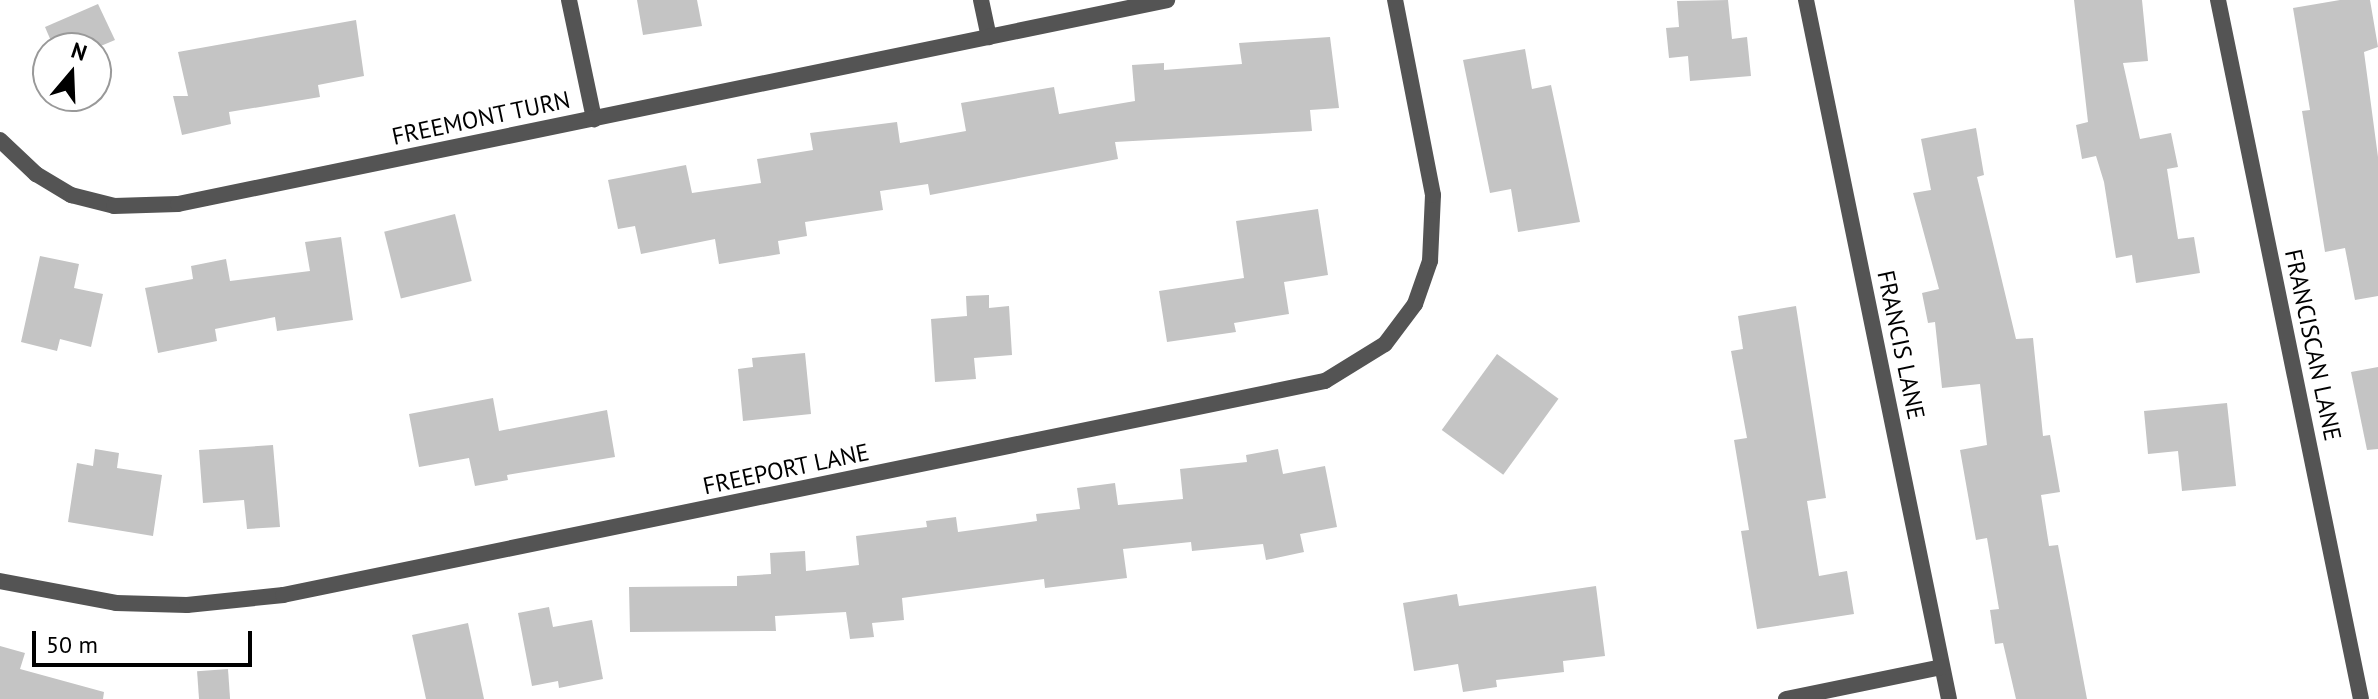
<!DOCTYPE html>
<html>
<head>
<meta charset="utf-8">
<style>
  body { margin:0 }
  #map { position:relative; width:2378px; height:699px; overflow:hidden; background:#fff; font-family:"PT Sans",sans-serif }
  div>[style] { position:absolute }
  .building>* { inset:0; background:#c4c4c4; transform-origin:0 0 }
  .street>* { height:16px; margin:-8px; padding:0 8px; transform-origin:8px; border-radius:8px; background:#545454 }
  span { translate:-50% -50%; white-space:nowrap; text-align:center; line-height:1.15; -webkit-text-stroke:7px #fff; paint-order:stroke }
  .street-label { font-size:24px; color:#000 }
  .north { position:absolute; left:32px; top:32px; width:80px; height:80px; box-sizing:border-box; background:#fff; border:2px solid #999; border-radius:50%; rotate:19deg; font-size:22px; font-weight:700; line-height:32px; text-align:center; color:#000 }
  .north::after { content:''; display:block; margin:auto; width:28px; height:36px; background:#000; clip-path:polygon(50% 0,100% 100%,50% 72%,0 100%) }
  .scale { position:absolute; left:32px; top:631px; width:220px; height:36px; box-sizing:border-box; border:4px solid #000; border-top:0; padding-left:10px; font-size:24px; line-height:28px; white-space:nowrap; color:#000; -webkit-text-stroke:6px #fff; paint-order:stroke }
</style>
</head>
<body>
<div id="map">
  <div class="building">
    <i style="clip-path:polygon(637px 0,697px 0,702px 26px,643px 35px)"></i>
    <i style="clip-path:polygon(1728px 0,1732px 39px,1747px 37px,1751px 76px,1690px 81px,1688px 56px,1669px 58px,1666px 28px,1679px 27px,1677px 1px)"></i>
    <i style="clip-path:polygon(2074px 0,2142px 0,2148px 61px,2123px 63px,2140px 139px,2171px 133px,2178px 167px,2167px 169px,2178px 239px,2194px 237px,2200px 273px,2136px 283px,2132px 255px,2116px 258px,2104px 182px,2096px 156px,2082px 159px,2076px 125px,2088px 122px)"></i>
    <i style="clip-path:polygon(2340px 0,2370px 0,2378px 47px,2364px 52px,2378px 157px,2378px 296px,2355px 300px,2345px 248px,2325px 252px,2302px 111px,2310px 110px,2293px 8px)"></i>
    <i style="clip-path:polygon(98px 4px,115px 40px,96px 48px,54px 48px,45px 27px)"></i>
    <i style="clip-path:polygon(356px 20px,364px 76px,318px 85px,320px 97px,229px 112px,231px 124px,182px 135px,173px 96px,188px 96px,178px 52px)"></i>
    <i style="clip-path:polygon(1330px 37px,1339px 108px,1310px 110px,1312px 131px,1115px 142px,1118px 159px,930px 195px,928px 184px,880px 191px,883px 210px,805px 222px,807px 236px,778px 241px,780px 254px,719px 264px,715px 239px,641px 254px,635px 226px,618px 229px,608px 180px,686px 165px,692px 193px,761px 183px,757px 159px,813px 150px,810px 133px,897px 122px,900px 143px,966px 131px,961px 103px,1054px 87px,1059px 114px,1135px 101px,1132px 65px,1164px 63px,1164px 70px,1242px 64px,1239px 43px)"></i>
    <i style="clip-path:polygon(1525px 49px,1532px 89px,1551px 85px,1580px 222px,1518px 232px,1511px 189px,1490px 193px,1463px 60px)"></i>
    <i style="clip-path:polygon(1976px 128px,1984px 175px,1977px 177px,2016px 339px,2033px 338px,2043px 436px,2050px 435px,2060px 492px,2041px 495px,2049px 546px,2058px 545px,2087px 699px,2016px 699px,2003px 643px,1995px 644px,1990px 610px,1999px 609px,1987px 538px,1976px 540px,1960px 450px,1987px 445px,1980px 384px,1942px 388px,1935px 322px,1928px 323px,1922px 293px,1939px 289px,1913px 193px,1931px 190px,1921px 139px)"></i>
    <i style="clip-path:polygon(1318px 209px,1328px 275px,1284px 282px,1289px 314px,1234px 323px,1236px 332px,1167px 342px,1159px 291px,1244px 278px,1236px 221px)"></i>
    <i style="left:455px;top:214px;width:69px;height:73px;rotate:76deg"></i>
    <i style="clip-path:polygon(341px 237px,353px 320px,277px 331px,275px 317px,215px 329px,217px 341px,158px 353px,145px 288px,193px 279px,191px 266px,226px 259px,230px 281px,310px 271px,305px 242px)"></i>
    <i style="clip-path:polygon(40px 256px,79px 264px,74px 288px,103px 294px,91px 347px,60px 339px,57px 351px,21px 342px)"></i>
    <i style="clip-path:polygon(989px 295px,989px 308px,1009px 306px,1012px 355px,974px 358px,976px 379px,935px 382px,931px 319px,967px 316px,966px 296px)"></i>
    <i style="clip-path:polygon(1796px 306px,1826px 498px,1807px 501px,1819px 576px,1847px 571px,1854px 614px,1757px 629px,1741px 531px,1749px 530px,1734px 440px,1747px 438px,1731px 351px,1743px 349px,1738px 316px)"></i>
    <i style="clip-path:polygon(805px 353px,811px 414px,743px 421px,738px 369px,753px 367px,752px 358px)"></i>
    <i style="left:1497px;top:354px;width:76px;height:94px;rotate:36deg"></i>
    <i style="clip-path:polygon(2378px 367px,2378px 449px,2367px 450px,2351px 372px)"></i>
    <i style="clip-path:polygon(493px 398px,499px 431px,607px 410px,615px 457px,507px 475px,508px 480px,475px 486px,469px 458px,419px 467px,409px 414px)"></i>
    <i style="clip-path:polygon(2227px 403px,2236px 486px,2182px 491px,2178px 451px,2148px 454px,2144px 411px)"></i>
    <i style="clip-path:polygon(273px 445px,280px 527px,247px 529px,244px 500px,203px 503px,199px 450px)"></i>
    <i style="clip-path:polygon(95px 449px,119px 453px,117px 468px,162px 475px,153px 536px,68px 522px,77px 463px,93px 466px)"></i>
    <i style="clip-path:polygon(1278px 449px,1283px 474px,1325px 466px,1337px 527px,1300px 534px,1304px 552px,1266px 560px,1263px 544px,1192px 551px,1191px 542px,1123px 549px,1127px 578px,1045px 588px,1044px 579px,902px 598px,904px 620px,872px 623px,874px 637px,850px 639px,846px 612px,775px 616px,776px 631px,630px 632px,629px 587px,737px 586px,737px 576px,771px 574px,770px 553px,805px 551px,806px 571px,859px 565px,856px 536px,927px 527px,926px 521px,956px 517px,958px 532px,1037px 521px,1036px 514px,1080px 509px,1077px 488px,1115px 483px,1118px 505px,1183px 499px,1180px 469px,1247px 462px,1246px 455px)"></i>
    <i style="clip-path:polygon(1596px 586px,1605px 656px,1563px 661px,1564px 672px,1496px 680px,1497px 687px,1463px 692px,1458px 664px,1414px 671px,1403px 603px,1457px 594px,1459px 606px)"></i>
    <i style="clip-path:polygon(549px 607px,553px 627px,592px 620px,603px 679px,559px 688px,558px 681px,532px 686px,518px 613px)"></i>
    <i style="clip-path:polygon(468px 623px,484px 699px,426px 699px,412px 635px)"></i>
    <i style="clip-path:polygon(0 646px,25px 653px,20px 669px,104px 692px,103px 699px,0 699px)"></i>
    <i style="left:228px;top:669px;width:30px;height:31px;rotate:86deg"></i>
  </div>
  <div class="street">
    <i style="left:569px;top:0;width:122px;rotate:78.1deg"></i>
    <i style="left:981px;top:0;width:38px;rotate:78deg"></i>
    <i style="left:1806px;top:0;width:713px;rotate:78.44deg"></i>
    <i style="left:2218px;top:0;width:713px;rotate:78.44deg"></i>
    <i style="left:0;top:140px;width:50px;rotate:43.4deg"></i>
    <i style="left:36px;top:174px;width:41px;rotate:31deg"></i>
    <i style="left:71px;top:195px;width:44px;rotate:14.3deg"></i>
    <i style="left:114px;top:206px;width:64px;rotate:-1.8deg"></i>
    <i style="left:178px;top:204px;width:1010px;rotate:-11.65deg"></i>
    <i style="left:0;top:581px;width:118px;rotate:10.7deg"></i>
    <i style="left:116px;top:603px;width:71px;rotate:1.6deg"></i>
    <i style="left:187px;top:605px;width:97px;rotate:-5.9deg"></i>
    <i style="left:283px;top:595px;width:1064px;rotate:-11.61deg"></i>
    <i style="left:1325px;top:381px;width:70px;rotate:-31.7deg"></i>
    <i style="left:1385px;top:344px;width:50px;rotate:-53.1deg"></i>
    <i style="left:1415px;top:304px;width:46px;rotate:-70.8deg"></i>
    <i style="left:1430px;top:261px;width:66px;rotate:-87.4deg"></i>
    <i style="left:1433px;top:195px;width:199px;rotate:-101deg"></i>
    <i style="left:1786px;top:699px;width:159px;rotate:-11.6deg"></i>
  </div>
  <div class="street-label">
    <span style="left:481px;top:118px;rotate:-12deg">FREEMONT TURN</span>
    <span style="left:1901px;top:345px;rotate:78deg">FRANCIS LANE</span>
    <span style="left:2313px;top:345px;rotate:78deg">FRANCISCAN LANE</span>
    <span style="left:786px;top:469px;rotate:-12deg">FREEPORT LANE</span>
  </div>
  <div class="north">N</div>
  <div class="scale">50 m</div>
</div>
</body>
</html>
